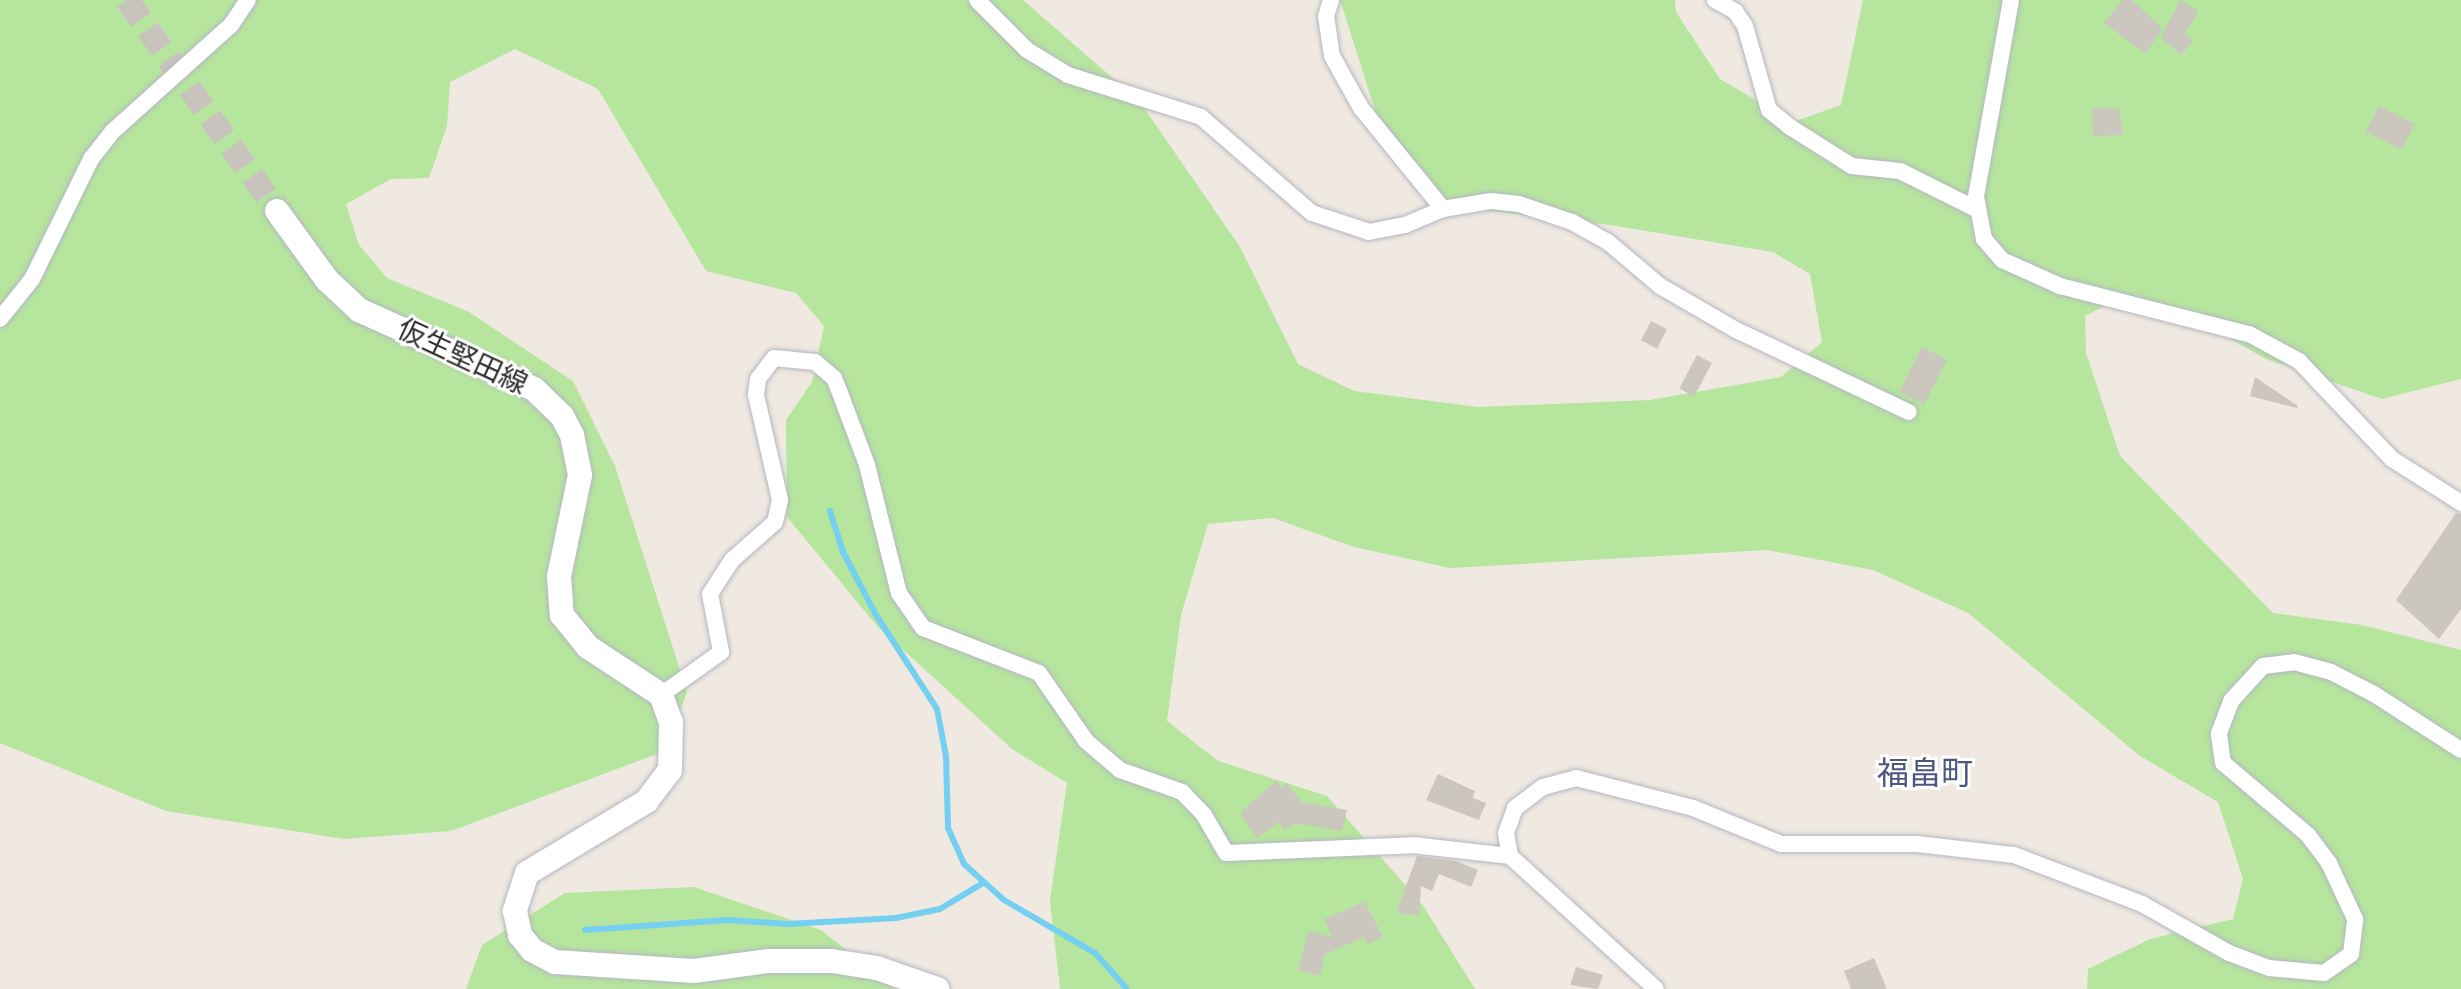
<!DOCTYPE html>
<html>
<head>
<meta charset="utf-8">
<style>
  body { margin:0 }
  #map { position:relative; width:2461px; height:989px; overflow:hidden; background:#efe9e1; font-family:"Alegreya Sans","Noto Sans JP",sans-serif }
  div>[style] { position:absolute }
  .green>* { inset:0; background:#b6e59e }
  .stream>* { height:6px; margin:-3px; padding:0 3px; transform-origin:3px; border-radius:3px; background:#75cff0 }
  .building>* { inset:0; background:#cbc7bf; transform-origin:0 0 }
  .secondary-tunnel>* { height:24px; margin-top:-12px; transform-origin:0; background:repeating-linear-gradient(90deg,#c8c4bd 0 24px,transparent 0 36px) }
  .roads { filter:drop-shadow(0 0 2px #b4b7c1) drop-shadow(0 0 2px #b4b7c1) }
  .minor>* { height:16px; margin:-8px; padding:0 8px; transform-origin:8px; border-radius:8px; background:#fff }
  .secondary>* { height:24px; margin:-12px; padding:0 12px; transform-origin:12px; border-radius:12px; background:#fff }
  span { translate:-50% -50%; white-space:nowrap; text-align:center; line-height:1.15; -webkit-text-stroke:6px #fff; paint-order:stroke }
  .street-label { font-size:28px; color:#2e2e2e }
  .quarter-label { font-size:32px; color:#4d5680 }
</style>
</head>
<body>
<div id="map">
  <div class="green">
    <i style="clip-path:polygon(0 0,1023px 0,1140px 102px,1240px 247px,1298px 364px,1354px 391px,1478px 407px,1650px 400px,1781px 377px,1822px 342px,1810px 274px,1773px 252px,1610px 225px,1448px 206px,1384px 138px,1340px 0,1675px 0,1676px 12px,1720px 79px,1793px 122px,1841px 105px,1863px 0,2461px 0,2461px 379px,2382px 399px,2266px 359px,2194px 318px,2120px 298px,2085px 316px,2086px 353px,2120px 456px,2273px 613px,2362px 625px,2461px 650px,2461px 989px,2087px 989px,2088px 969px,2150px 939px,2233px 919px,2243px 879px,2218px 802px,2140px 756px,1968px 613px,1873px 570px,1767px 550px,1450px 568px,1354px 547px,1273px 518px,1208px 524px,1181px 615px,1167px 721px,1218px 761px,1327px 796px,1422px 904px,1475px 989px,1060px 989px,1050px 900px,1067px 783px,1012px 749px,877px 626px,787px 517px,786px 420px,812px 382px,824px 326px,796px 293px,706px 271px,598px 89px,515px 49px,450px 82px,447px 126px,429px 178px,391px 179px,346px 204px,359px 245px,387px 278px,469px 312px,573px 381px,615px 466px,687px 692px,665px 751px,451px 831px,344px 839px,166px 811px,0 743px)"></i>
    <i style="clip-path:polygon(694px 887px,821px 930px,895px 989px,466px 989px,482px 945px,565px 893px)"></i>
  </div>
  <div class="stream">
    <i style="left:830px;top:511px;width:43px;rotate:72.4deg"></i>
    <i style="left:843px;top:552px;width:71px;rotate:62.4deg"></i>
    <i style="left:876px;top:615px;width:112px;rotate:57deg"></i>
    <i style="left:937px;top:709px;width:48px;rotate:79.2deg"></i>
    <i style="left:946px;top:756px;width:72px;rotate:88.4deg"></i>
    <i style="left:948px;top:828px;width:39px;rotate:66deg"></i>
    <i style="left:964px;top:864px;width:54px;rotate:42deg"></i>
    <i style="left:1004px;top:900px;width:105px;rotate:30.2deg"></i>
    <i style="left:1095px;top:953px;width:48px;rotate:48.4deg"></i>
    <i style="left:585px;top:930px;width:143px;rotate:-4deg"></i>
    <i style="left:728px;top:920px;width:60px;rotate:3.8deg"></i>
    <i style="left:788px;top:924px;width:108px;rotate:-3.2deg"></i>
    <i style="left:896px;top:918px;width:45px;rotate:-11.6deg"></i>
    <i style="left:940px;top:909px;width:50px;rotate:-31.2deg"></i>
  </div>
  <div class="building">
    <i style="clip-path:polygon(2122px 0,2132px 0,2162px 28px,2146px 54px,2104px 23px)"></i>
    <i style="clip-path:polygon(2180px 0,2199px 11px,2184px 34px,2193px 41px,2181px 55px,2161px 38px)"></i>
    <i style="left:2379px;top:106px;width:40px;height:29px;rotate:27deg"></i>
    <i style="clip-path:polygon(2107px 107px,2119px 110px,2123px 135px,2093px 136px,2092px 108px)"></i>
    <i style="left:1651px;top:321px;width:18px;height:22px;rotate:27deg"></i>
    <i style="left:1922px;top:347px;width:28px;height:50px;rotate:27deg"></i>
    <i style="left:1697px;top:355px;width:17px;height:38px;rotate:28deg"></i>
    <i style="clip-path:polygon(2255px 377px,2298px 406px,2297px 408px,2250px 396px)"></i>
    <i style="clip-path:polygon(2456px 513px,2461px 514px,2461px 609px,2439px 639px,2396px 600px)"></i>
    <i style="clip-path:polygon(1438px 774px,1475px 791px,1473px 798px,1486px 803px,1479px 820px,1426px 800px)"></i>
    <i style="clip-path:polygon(1276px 781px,1281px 788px,1287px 784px,1301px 802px,1347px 810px,1342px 831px,1294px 823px,1284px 830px,1279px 822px,1257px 838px,1240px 813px)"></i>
    <i style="clip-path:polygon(1417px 856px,1456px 861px,1478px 870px,1471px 887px,1439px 874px,1432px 891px,1421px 886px,1419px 915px,1396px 913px)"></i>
    <i style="clip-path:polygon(1365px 902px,1383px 937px,1368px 944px,1365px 937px,1325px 954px,1320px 976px,1298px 970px,1308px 931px,1332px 937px,1324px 919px)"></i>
    <i style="clip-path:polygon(1874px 958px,1887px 989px,1851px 989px,1844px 971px)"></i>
    <i style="clip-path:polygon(1576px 967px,1603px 975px,1598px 989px,1570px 985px)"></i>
  </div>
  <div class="secondary-tunnel">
    <i style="left:127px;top:0;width:259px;rotate:54.6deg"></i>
  </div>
  <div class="roads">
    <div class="minor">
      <i style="left:977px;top:0;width:71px;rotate:45deg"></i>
      <i style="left:1027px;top:50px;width:48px;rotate:31.4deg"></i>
      <i style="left:1068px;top:75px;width:139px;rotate:17.5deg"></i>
      <i style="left:1201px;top:117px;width:147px;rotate:40.9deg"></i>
      <i style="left:1312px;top:213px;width:60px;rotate:18.4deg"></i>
      <i style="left:1369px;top:232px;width:37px;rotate:-11deg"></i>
      <i style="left:1405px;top:225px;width:41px;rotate:-22.8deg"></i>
      <i style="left:1443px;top:209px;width:49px;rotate:-9.5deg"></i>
      <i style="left:1491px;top:201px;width:28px;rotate:6deg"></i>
      <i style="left:1519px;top:204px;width:56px;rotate:18.8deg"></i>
      <i style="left:1572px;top:222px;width:41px;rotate:29.1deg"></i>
      <i style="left:1608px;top:242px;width:68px;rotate:40.2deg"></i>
      <i style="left:1660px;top:286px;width:88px;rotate:30.1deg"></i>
      <i style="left:1736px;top:330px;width:191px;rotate:25.4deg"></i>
      <i style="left:1331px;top:0;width:17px;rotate:107deg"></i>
      <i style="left:1326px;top:16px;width:40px;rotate:81.5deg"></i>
      <i style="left:1332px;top:56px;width:60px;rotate:60.9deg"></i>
      <i style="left:1361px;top:108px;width:130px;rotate:50.9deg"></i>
      <i style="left:1715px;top:0;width:23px;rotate:29deg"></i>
      <i style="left:1735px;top:11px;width:18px;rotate:56deg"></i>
      <i style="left:1745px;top:26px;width:87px;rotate:74.1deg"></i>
      <i style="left:1769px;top:110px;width:27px;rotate:39deg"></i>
      <i style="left:1790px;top:127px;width:73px;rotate:32.2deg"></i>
      <i style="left:1852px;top:166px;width:48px;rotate:5.9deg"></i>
      <i style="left:1900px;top:171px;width:87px;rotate:26.6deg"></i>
      <i style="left:2011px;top:0;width:200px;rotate:100.1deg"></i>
      <i style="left:1976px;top:197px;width:43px;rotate:79.2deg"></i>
      <i style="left:1984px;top:239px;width:28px;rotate:49deg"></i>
      <i style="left:2002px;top:260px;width:64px;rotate:24.1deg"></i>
      <i style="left:2060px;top:286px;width:195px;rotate:14.3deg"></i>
      <i style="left:2249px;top:334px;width:57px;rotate:28.4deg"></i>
      <i style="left:2299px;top:361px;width:135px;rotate:46.5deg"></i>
      <i style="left:2392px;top:459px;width:82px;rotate:32.5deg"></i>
      <i style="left:0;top:319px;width:51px;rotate:-51.3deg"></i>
      <i style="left:32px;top:279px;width:134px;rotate:-63.8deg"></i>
      <i style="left:91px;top:159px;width:34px;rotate:-52deg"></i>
      <i style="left:112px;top:132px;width:160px;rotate:-42deg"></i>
      <i style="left:231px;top:25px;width:30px;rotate:-56deg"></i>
      <i style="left:661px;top:695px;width:74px;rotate:-35.6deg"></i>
      <i style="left:721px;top:652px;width:59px;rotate:-100.7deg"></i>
      <i style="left:710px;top:594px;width:40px;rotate:-57.1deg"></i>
      <i style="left:732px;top:560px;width:57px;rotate:-41.5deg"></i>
      <i style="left:775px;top:522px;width:23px;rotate:-77deg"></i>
      <i style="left:780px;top:500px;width:108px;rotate:-102.9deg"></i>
      <i style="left:756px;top:395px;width:16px;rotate:-83deg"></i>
      <i style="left:758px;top:379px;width:26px;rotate:-53deg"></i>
      <i style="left:774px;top:358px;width:41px;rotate:5.6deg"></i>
      <i style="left:815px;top:362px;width:25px;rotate:40deg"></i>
      <i style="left:834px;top:378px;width:16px;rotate:68deg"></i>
      <i style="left:840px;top:393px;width:77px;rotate:69.4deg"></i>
      <i style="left:867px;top:465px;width:132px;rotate:76deg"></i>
      <i style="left:899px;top:593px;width:42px;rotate:55.6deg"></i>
      <i style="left:923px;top:628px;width:124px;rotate:21.2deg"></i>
      <i style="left:1039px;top:673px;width:83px;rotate:55.3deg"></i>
      <i style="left:1086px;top:741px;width:45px;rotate:40.5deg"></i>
      <i style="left:1120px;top:770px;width:66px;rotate:19.5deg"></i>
      <i style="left:1182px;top:792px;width:32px;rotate:46deg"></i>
      <i style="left:1204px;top:815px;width:44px;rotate:59.9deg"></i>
      <i style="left:1226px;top:853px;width:187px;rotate:-2.4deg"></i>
      <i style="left:1413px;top:845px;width:98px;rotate:6.5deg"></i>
      <i style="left:1510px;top:856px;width:197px;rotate:42.3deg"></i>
      <i style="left:1510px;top:856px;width:23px;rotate:-100deg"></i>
      <i style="left:1506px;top:833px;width:27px;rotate:-70deg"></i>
      <i style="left:1515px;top:808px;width:35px;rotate:-37deg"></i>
      <i style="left:1543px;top:787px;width:34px;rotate:-15deg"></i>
      <i style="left:1576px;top:778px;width:121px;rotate:14.4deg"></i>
      <i style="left:1693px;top:808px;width:95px;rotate:22.2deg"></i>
      <i style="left:1781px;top:844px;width:136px"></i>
      <i style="left:1917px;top:844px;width:98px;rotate:6.5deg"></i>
      <i style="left:2014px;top:855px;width:137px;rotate:20.9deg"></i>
      <i style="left:2142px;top:904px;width:100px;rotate:29.4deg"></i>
      <i style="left:2229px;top:953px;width:43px;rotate:20.6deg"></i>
      <i style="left:2269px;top:968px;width:55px;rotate:5.2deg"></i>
      <i style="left:2324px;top:973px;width:33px;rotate:-35deg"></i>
      <i style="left:2351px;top:954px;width:35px;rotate:-83deg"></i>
      <i style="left:2355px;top:919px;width:62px;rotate:-114.9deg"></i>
      <i style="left:2329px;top:863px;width:35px;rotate:-127deg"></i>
      <i style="left:2308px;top:835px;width:111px;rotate:-139.7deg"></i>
      <i style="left:2223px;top:763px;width:30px;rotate:-98deg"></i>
      <i style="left:2219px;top:733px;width:34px;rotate:-69deg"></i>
      <i style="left:2231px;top:701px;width:47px;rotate:-47.6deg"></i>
      <i style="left:2263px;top:666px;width:31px;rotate:-7deg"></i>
      <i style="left:2294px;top:662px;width:38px;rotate:15deg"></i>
      <i style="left:2331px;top:672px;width:48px;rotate:27.1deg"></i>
      <i style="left:2374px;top:694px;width:103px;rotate:32.8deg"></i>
    </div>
    <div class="secondary">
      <i style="left:277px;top:211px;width:85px;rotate:54.1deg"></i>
      <i style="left:327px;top:280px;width:44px;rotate:43.2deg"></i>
      <i style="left:359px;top:310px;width:192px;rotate:24.3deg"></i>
      <i style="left:534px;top:389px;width:39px;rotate:44deg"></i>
      <i style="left:562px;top:416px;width:21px;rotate:62deg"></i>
      <i style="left:572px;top:435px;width:41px;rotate:78.7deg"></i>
      <i style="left:580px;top:475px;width:103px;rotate:101.7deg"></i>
      <i style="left:559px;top:576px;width:39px;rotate:86deg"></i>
      <i style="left:562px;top:615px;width:41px;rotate:50.9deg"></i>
      <i style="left:588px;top:647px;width:87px;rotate:33.3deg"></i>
      <i style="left:661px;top:695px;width:30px;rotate:70deg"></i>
      <i style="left:671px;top:723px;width:47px;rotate:91.2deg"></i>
      <i style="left:670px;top:770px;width:39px;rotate:127deg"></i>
      <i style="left:647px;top:801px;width:140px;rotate:149deg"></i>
      <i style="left:527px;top:873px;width:40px;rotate:108deg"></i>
      <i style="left:515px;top:911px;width:25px;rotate:78deg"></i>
      <i style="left:520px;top:935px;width:19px;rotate:51deg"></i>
      <i style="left:532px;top:950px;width:26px;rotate:28deg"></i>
      <i style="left:555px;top:962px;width:139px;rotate:3.7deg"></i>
      <i style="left:694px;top:971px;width:76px;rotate:-7.6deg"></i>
      <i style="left:769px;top:961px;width:63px"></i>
      <i style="left:832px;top:961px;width:46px;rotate:8.8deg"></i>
      <i style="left:877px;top:968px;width:64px;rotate:19.3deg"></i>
    </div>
  </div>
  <div class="street-label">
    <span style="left:462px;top:358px;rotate:25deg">仮生堅田線</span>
  </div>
  <div class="quarter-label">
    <span style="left:1925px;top:774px">福畠町</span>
  </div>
</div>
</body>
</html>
